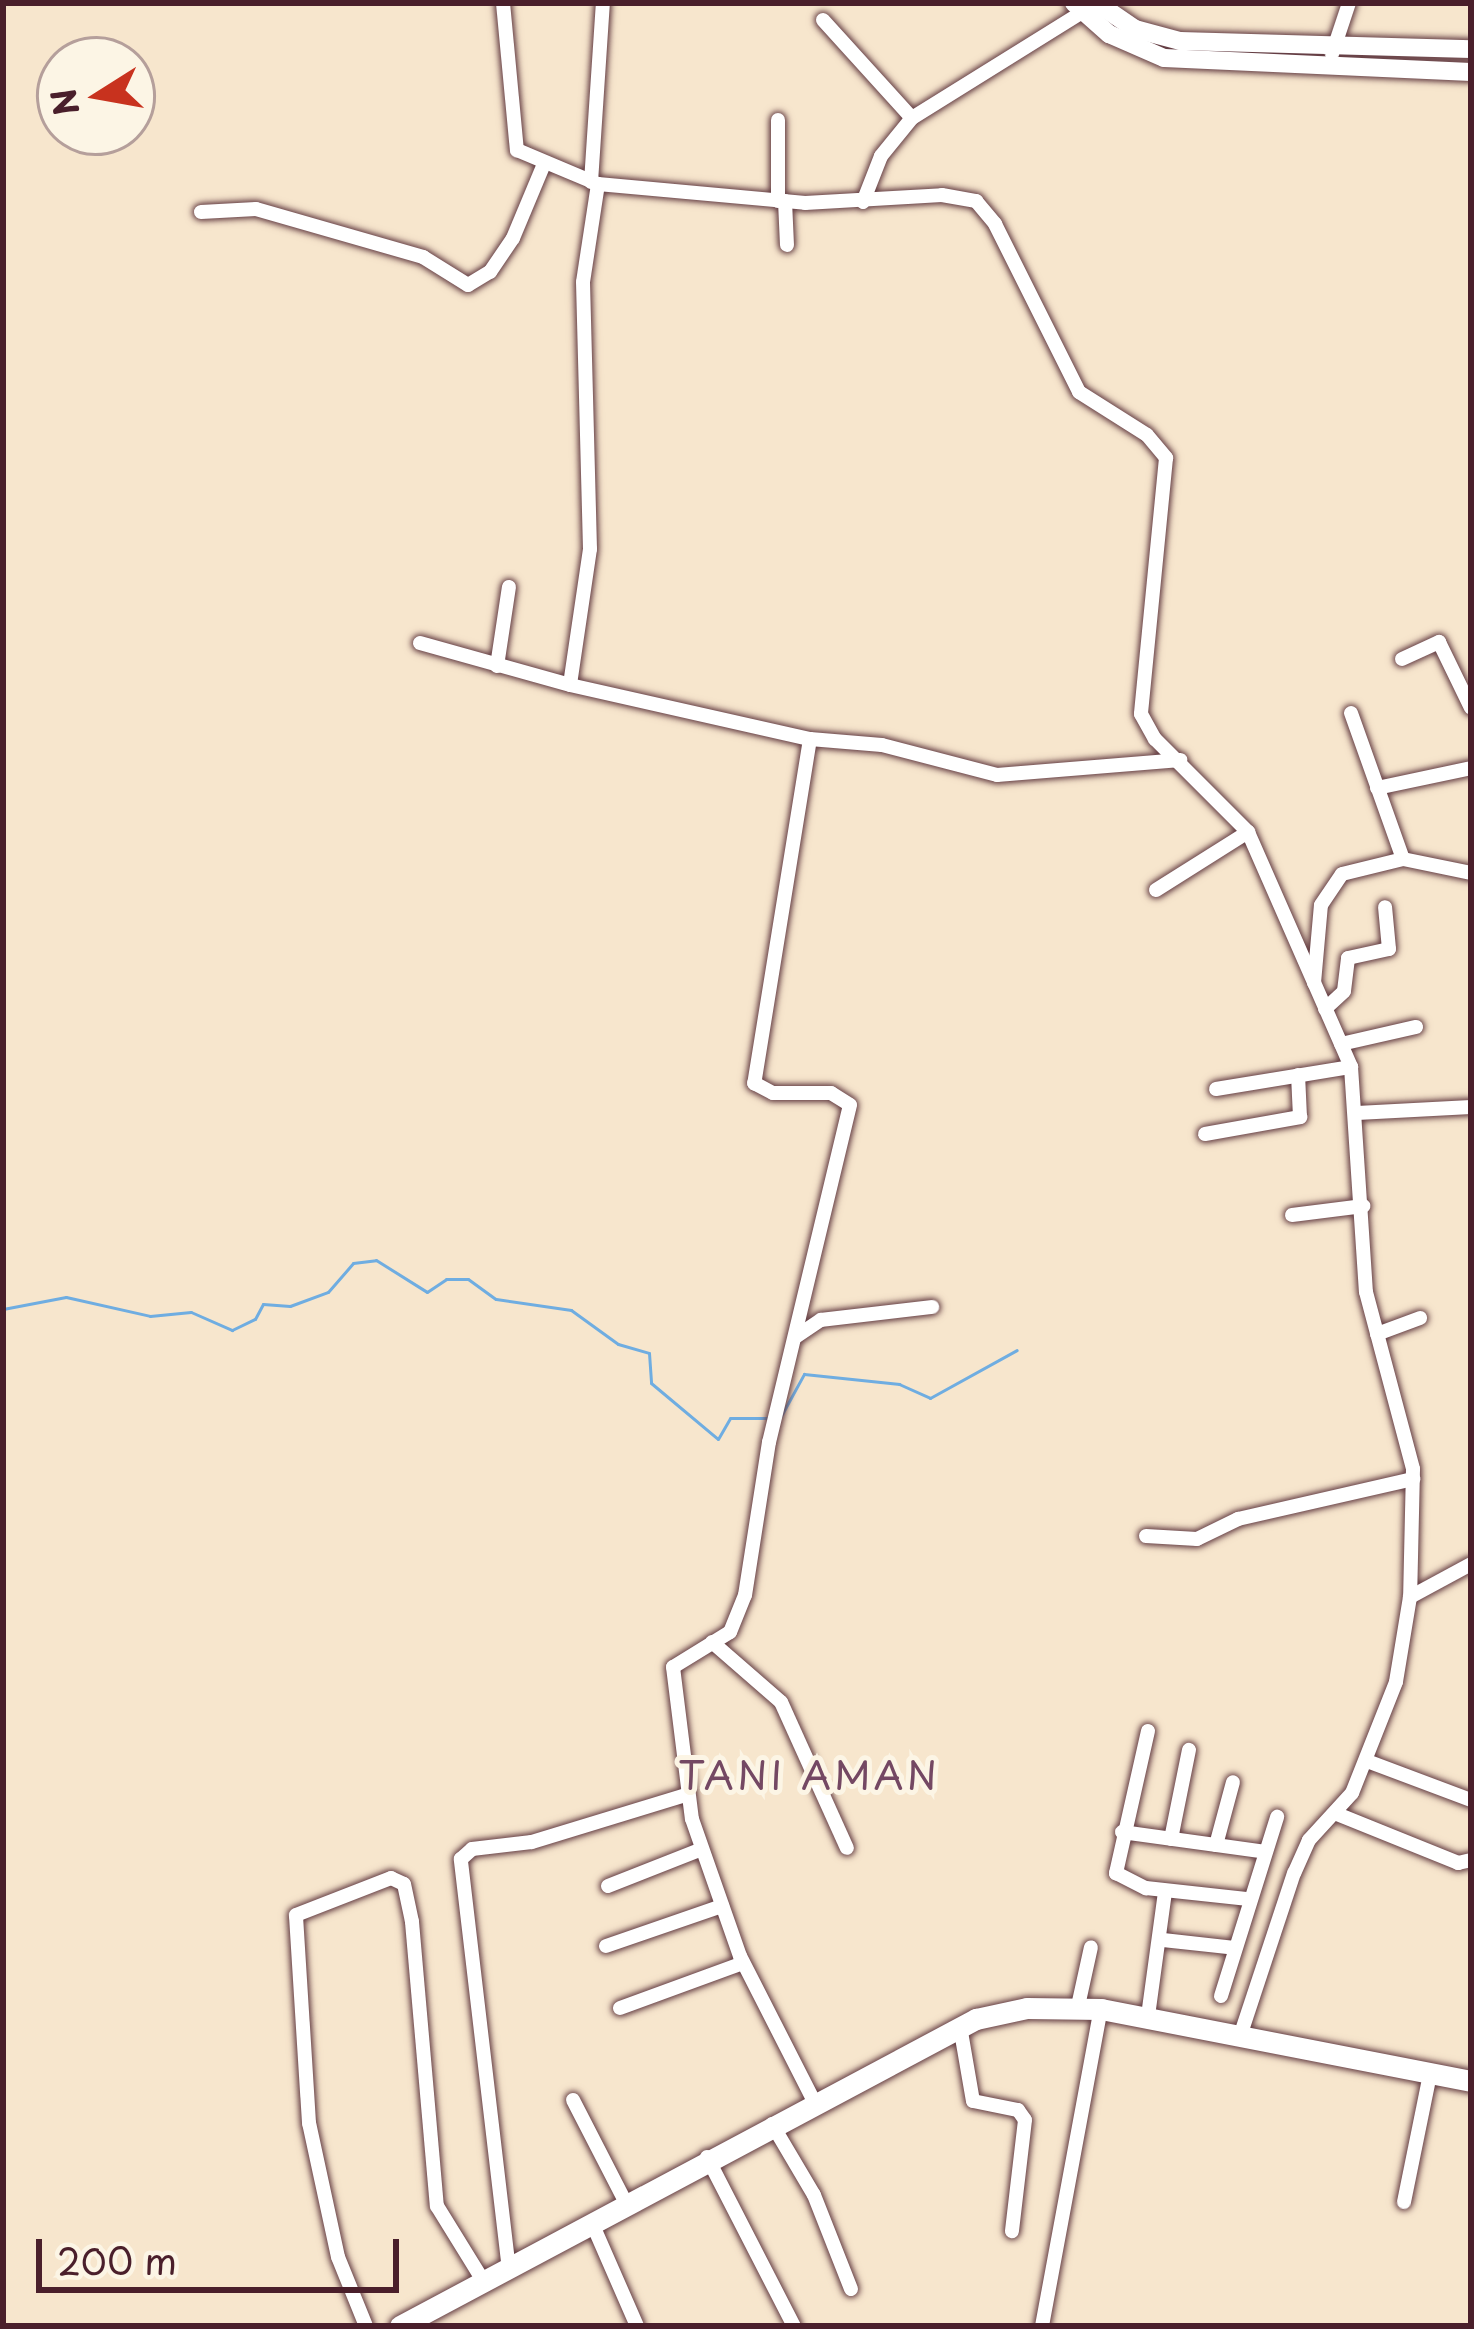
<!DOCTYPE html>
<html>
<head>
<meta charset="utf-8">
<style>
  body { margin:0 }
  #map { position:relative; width:1474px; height:2329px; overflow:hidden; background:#f7e6cd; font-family:"Playpen Sans",sans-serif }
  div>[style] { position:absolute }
  .stream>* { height:3px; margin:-1.5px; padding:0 1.5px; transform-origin:1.5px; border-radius:1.5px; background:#6fade1 }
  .roads { filter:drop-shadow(0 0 3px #643d43) drop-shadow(0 0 3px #643d43) }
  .minor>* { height:14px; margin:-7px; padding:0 7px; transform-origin:7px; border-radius:7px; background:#fff }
  .major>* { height:18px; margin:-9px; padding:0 9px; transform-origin:9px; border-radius:9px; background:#fff }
  .highway>* { height:21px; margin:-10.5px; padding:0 10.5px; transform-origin:10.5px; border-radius:10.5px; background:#fff }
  span { translate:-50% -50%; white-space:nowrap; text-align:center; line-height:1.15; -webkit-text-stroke:10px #fcf5e5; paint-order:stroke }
  .quarter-label { font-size:39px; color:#744863; letter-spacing:3px }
  .frame { position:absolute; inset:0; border:6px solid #4a1f2b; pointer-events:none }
  .north { position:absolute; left:36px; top:36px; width:120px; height:120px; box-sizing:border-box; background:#fcf5e5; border:3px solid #b59f9b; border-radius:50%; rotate:259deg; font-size:33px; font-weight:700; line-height:48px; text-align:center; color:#4a1f2b }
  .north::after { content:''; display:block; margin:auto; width:42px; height:54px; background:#c8321e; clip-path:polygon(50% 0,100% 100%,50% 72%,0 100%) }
  .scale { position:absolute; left:36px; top:2239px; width:363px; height:54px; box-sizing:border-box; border:6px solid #4a1f2b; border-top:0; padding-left:15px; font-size:36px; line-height:42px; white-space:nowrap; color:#4a1f2b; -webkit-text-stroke:9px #fcf5e5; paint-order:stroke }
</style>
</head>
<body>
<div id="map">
  <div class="stream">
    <i style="left:3px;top:1309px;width:64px;rotate:-10.8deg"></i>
    <i style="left:66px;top:1297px;width:86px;rotate:12.7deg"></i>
    <i style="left:150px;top:1316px;width:41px;rotate:-5.6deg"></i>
    <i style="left:191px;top:1312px;width:45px;rotate:23.7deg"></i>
    <i style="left:232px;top:1330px;width:25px;rotate:-26deg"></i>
    <i style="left:255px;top:1319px;width:17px;rotate:-62deg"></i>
    <i style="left:263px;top:1304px;width:27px;rotate:4deg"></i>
    <i style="left:290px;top:1306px;width:40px;rotate:-20.2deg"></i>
    <i style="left:328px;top:1292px;width:38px;rotate:-49deg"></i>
    <i style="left:353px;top:1263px;width:23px;rotate:-7deg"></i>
    <i style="left:376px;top:1260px;width:60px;rotate:32.1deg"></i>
    <i style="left:427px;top:1292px;width:23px;rotate:-34deg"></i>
    <i style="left:446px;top:1279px;width:22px"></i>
    <i style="left:468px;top:1279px;width:34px;rotate:36deg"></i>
    <i style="left:496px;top:1299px;width:76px;rotate:8.3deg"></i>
    <i style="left:571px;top:1310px;width:58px;rotate:35.9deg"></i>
    <i style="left:618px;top:1344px;width:32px;rotate:16deg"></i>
    <i style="left:649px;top:1353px;width:30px;rotate:86deg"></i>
    <i style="left:651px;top:1383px;width:87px;rotate:39.9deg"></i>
    <i style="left:718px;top:1439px;width:24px;rotate:-60deg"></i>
    <i style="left:730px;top:1418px;width:41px"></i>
    <i style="left:781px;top:1416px;width:48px;rotate:-61.3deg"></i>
    <i style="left:804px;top:1374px;width:96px;rotate:6deg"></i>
    <i style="left:899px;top:1384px;width:34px;rotate:24deg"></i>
    <i style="left:930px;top:1398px;width:99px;rotate:-28.9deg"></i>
  </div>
  <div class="roads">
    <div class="minor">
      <i style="left:503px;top:3px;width:148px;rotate:84.6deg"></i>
      <i style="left:517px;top:150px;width:88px;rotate:22.8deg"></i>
      <i style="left:598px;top:184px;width:208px;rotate:5.2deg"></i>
      <i style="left:805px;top:203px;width:137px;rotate:-3.3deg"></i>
      <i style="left:942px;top:195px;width:35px;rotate:10deg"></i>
      <i style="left:976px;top:201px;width:30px;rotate:50deg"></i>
      <i style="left:995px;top:224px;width:188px;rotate:63.4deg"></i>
      <i style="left:1079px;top:392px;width:80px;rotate:32.3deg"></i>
      <i style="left:1147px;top:435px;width:30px;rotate:50deg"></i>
      <i style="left:1166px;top:458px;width:257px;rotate:95.6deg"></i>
      <i style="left:1141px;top:714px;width:29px;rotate:61deg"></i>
      <i style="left:1155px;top:739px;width:132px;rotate:45deg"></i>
      <i style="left:1248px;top:832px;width:257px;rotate:66.3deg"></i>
      <i style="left:1351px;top:1067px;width:225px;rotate:86.2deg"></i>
      <i style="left:1366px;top:1292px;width:183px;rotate:75.1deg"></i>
      <i style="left:1413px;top:1469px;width:128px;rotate:91.3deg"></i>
      <i style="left:1410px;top:1597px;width:86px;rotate:99.4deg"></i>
      <i style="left:1396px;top:1682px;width:119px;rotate:111.6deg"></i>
      <i style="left:1352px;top:1793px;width:64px;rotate:132.5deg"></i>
      <i style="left:1309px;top:1840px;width:36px;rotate:114deg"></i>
      <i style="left:1294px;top:1873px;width:172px;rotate:108.3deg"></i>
      <i style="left:823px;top:20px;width:132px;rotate:47.8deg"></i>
      <i style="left:1332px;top:54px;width:54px;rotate:-71.6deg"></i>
      <i style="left:778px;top:120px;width:81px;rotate:90deg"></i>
      <i style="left:591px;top:182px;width:179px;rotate:-86.2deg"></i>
      <i style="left:598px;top:184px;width:99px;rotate:98.7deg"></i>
      <i style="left:583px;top:282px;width:267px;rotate:88.5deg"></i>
      <i style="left:590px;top:549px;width:137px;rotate:98.4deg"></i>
      <i style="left:570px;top:685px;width:246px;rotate:12.7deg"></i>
      <i style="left:810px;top:739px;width:72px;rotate:4.8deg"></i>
      <i style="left:882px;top:745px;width:119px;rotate:14.6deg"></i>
      <i style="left:997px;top:775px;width:184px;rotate:-4.7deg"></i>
      <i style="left:785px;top:201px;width:44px;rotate:87.4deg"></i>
      <i style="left:863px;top:202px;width:49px;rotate:-68.6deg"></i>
      <i style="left:881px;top:156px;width:49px;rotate:-50.8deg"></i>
      <i style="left:912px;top:118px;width:199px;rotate:-31.9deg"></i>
      <i style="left:201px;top:212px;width:55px;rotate:-3.1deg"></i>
      <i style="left:256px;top:209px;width:174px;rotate:16deg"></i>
      <i style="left:423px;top:257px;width:53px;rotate:31.9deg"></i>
      <i style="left:468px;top:285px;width:26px;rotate:-31deg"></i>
      <i style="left:490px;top:272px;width:41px;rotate:-55.9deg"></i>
      <i style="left:513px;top:238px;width:80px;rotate:-67.3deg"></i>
      <i style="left:420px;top:643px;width:156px;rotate:15.6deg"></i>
      <i style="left:1402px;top:659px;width:41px;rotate:-24.7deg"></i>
      <i style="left:1439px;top:642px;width:73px;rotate:64.1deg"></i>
      <i style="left:497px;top:666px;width:80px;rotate:-81.4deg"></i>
      <i style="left:1351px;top:713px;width:155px;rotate:70.4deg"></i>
      <i style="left:810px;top:739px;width:349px;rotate:99.2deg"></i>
      <i style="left:754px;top:1083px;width:21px;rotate:28deg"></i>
      <i style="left:773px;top:1093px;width:58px"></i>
      <i style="left:831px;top:1093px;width:22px;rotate:32deg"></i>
      <i style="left:850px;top:1105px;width:347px;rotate:103.5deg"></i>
      <i style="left:769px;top:1442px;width:155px;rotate:98.9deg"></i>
      <i style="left:745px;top:1595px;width:40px;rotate:112deg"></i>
      <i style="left:730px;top:1632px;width:67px;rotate:148.4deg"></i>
      <i style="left:673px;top:1667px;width:153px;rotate:82.9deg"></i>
      <i style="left:692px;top:1819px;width:145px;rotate:70.7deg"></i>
      <i style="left:740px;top:1956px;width:163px;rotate:63deg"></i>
      <i style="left:1377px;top:788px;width:96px;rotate:-12deg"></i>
      <i style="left:1156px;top:890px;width:109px;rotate:-32.2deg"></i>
      <i style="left:1314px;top:983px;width:78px;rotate:-84.9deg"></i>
      <i style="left:1321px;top:905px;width:37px;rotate:-56deg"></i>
      <i style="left:1342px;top:874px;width:63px;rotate:-13.8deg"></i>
      <i style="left:1403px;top:859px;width:69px;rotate:11.6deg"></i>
      <i style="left:1325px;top:1009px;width:26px;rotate:-43deg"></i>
      <i style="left:1344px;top:991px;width:33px;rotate:-83deg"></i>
      <i style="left:1348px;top:958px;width:42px;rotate:-12.4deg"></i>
      <i style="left:1389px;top:949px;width:42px;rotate:-95.4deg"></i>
      <i style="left:1341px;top:1044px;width:77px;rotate:-12.8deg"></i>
      <i style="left:1216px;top:1089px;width:137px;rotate:-9.3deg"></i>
      <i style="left:1357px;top:1113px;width:114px;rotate:-3deg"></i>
      <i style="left:1205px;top:1134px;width:97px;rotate:-10.1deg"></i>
      <i style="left:1300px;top:1117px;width:42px;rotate:-92.7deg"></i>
      <i style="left:1292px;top:1215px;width:72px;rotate:-7.2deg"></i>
      <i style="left:1377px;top:1334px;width:46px;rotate:-20.4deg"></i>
      <i style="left:797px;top:1336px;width:29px;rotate:-34deg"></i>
      <i style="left:821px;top:1320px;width:112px;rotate:-6.7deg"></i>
      <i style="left:1146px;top:1536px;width:51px;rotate:3.4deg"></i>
      <i style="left:1197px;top:1539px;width:46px;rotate:-26deg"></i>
      <i style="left:1238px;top:1519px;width:180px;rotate:-12.9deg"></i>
      <i style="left:1410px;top:1597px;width:69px;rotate:-28.4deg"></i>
      <i style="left:712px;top:1642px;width:91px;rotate:41deg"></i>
      <i style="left:781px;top:1702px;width:160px;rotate:65.7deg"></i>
      <i style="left:1148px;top:1731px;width:146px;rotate:102.7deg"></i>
      <i style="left:1116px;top:1873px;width:34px;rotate:27deg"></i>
      <i style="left:1146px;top:1888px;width:103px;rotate:6.2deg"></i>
      <i style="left:1367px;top:1761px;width:111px;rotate:20.6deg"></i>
      <i style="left:1337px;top:1814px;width:131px;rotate:22deg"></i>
      <i style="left:1458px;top:1863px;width:13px;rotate:-13deg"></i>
      <i style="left:1122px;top:1832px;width:145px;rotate:7.9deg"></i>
      <i style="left:1171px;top:1839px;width:91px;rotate:-78.6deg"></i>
      <i style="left:1216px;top:1845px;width:65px;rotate:-74.9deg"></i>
      <i style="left:608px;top:1886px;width:101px;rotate:-21.5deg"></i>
      <i style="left:1163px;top:1940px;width:72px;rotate:6.3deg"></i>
      <i style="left:606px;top:1946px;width:123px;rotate:-19deg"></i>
      <i style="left:1221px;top:1996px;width:188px;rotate:-72.6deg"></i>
      <i style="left:1078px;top:2006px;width:60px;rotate:-77.6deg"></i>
      <i style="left:620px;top:2008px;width:131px;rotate:-20.1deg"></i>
      <i style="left:1148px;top:2016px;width:125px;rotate:-82.2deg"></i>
      <i style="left:960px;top:2026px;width:76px;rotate:80.2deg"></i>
      <i style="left:973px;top:2101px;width:46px;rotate:11.3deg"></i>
      <i style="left:1018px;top:2110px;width:12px;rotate:55deg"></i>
      <i style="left:1025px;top:2120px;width:112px;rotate:96.7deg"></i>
      <i style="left:573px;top:2100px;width:116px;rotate:62.8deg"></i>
      <i style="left:772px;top:2124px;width:82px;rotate:59.4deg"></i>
      <i style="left:814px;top:2195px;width:101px;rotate:68.5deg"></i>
      <i style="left:707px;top:2157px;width:190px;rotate:62.8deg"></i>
      <i style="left:1404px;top:2202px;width:131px;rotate:-78.5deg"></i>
      <i style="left:592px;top:2223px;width:112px;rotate:66.4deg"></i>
      <i style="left:509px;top:2270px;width:414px;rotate:-96.7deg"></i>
      <i style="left:461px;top:1859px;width:15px;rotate:-42deg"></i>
      <i style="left:472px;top:1849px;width:60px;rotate:-6.7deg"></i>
      <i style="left:532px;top:1842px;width:161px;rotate:-17deg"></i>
      <i style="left:366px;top:2326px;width:74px;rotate:-112.1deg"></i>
      <i style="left:338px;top:2257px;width:137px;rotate:-102.2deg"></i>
      <i style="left:309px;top:2123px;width:208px;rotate:-93.6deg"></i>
      <i style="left:296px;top:1915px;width:102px;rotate:-21.3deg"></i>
      <i style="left:391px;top:1878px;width:14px;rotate:25deg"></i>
      <i style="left:404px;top:1884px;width:39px;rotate:78deg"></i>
      <i style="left:412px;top:1922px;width:285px;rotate:85deg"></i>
      <i style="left:437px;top:2206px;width:89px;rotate:58.3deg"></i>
      <i style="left:1042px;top:2326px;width:322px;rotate:-79.5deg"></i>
    </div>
    <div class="major">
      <i style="left:1074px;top:3px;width:47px;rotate:41.5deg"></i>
      <i style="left:1109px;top:34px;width:60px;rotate:23.6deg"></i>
      <i style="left:1164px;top:58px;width:307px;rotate:2.6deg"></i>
      <i style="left:1097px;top:3px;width:46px;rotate:34.4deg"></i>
      <i style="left:1135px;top:29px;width:47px;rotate:14.9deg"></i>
      <i style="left:1180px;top:41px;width:291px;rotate:1.6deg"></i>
    </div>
    <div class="highway">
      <i style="left:400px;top:2326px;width:653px;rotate:-28.06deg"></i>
      <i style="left:976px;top:2019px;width:52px;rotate:-12.2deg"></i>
      <i style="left:1027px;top:2008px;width:74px;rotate:0.8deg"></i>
      <i style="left:1101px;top:2009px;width:377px;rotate:11deg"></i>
    </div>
  </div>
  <div class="quarter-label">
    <span style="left:809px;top:1774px">TANI AMAN</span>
  </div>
  <div class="frame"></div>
  <div class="north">N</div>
  <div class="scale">200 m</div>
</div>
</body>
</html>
